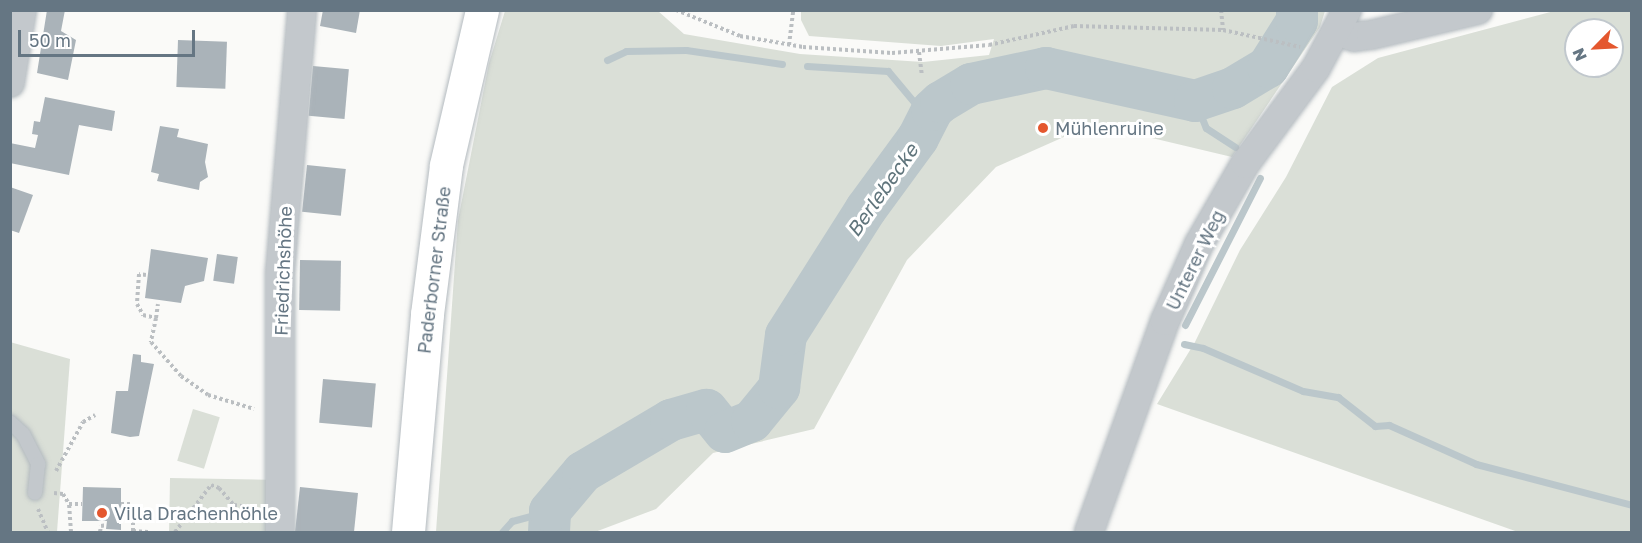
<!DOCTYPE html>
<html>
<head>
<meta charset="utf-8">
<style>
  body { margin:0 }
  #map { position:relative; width:1642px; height:543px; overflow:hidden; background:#fafaf8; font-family:"Golos Text",sans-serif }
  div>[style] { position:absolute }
  .green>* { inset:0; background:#dadfd7; transform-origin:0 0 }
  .stream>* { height:7px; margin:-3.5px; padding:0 3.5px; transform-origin:3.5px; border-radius:3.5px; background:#bbc7cb }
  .river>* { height:42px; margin:-21px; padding:0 21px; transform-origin:21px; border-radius:21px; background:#bbc7cb }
  .building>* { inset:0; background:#aab3b9; transform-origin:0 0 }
  .path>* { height:4px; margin-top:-2px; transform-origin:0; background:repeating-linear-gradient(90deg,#bbbfc2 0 3px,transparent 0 6px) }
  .roads { filter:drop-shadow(0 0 2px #b3babf) drop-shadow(0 0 2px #b3babf) }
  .service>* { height:14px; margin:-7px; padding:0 7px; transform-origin:7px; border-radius:7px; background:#c3c8cc }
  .minor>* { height:28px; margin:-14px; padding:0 14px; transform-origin:14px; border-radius:14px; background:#c3c8cc }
  .secondary>* { height:33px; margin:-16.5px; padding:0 16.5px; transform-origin:16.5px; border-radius:16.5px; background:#fff }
  .dots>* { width:16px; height:16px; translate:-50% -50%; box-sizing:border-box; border:3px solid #fff; border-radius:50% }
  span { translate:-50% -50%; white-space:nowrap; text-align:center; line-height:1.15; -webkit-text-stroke:6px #fff; paint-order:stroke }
  .poi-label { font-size:18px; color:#657683 }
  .left { translate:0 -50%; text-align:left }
  .street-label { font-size:18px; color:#657683 }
  .water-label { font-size:20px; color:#60757c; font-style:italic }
  .frame { position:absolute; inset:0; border:12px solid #657683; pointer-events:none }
  .north { position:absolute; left:1564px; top:18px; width:60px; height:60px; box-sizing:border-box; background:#fff; border:2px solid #c1c8cd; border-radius:50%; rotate:246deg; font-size:16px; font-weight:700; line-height:24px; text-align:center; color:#657683 }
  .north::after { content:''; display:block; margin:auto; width:21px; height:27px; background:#e4572e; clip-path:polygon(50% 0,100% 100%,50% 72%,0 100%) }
  .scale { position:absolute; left:18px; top:30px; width:177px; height:27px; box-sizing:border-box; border:3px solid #657683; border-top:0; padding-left:8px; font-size:18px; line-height:21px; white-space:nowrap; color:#657683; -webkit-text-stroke:4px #fff; paint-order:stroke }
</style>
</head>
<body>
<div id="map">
  <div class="green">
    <i style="clip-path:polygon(evenodd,1558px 10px,1631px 11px,1631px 532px,1518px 532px,1157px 404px,1195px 342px,1240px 250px,1286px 177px,1332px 87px,1378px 58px,1558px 10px,1576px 30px,1612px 30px,1612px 66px,1576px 66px,1576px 30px)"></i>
    <i style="clip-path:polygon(505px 11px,658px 11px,684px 34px,800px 54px,923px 62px,989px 55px,994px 39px,941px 46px,809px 36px,801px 20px,801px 11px,1325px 11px,1320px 27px,1232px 157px,1093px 124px,996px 167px,907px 260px,814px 429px,713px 453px,656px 509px,595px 532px,436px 532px,458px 220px,489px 63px)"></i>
    <i style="clip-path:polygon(10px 342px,70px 359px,57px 532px,11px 532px)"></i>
    <i style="left:193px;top:409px;width:28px;height:54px;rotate:17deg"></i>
    <i style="left:170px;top:478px;width:97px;height:54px;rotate:1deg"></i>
  </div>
  <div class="stream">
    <i style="left:607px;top:60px;width:21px;rotate:-25deg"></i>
    <i style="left:626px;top:51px;width:60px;rotate:-1deg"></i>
    <i style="left:686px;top:50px;width:97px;rotate:8.3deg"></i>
    <i style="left:807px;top:66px;width:81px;rotate:3.5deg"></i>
    <i style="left:888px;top:71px;width:47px;rotate:50.2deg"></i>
    <i style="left:918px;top:107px;width:18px;rotate:68deg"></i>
    <i style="left:1195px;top:101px;width:29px;rotate:68deg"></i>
    <i style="left:1206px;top:128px;width:35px;rotate:33deg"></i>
    <i style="left:1185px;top:325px;width:165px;rotate:-63deg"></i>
    <i style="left:1184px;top:344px;width:19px;rotate:12deg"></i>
    <i style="left:1203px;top:348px;width:109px;rotate:23.3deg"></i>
    <i style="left:1303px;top:391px;width:36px;rotate:10deg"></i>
    <i style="left:1338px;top:397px;width:47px;rotate:38.1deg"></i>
    <i style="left:1375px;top:426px;width:14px;rotate:-4deg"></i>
    <i style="left:1389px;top:425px;width:95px;rotate:24.1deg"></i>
    <i style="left:1476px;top:464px;width:161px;rotate:14.7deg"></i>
    <i style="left:502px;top:532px;width:15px;rotate:-48deg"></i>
    <i style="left:512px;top:521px;width:39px;rotate:-15deg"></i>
  </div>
  <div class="river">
    <i style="left:549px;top:532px;width:21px;rotate:-87deg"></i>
    <i style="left:550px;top:511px;width:51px;rotate:-49.8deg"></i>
    <i style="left:583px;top:472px;width:102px;rotate:-30.6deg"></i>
    <i style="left:671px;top:420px;width:37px;rotate:-16deg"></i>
    <i style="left:707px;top:410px;width:28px;rotate:51deg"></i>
    <i style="left:725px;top:432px;width:29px;rotate:-22deg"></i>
    <i style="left:752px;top:421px;width:43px;rotate:-50.7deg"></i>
    <i style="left:779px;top:388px;width:53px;rotate:-82.5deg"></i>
    <i style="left:786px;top:335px;width:149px;rotate:-57.6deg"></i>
    <i style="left:866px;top:209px;width:88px;rotate:-53.8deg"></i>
    <i style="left:918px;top:138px;width:31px;rotate:-63deg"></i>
    <i style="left:932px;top:110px;width:12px;rotate:-42deg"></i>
    <i style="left:941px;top:102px;width:35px;rotate:-31deg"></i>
    <i style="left:971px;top:84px;width:77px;rotate:-12deg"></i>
    <i style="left:1046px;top:68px;width:153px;rotate:12.5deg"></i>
    <i style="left:1195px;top:101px;width:40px;rotate:-18.9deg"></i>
    <i style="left:1233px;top:88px;width:41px;rotate:-31deg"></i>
    <i style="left:1268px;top:67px;width:54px;rotate:-57.8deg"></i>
    <i style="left:1297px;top:21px;width:11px;rotate:-90deg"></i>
  </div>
  <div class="building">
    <i style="clip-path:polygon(47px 10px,65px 10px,61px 31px,76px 40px,68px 80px,37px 73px)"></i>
    <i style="clip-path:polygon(323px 10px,360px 10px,356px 33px,320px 26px)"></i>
    <i style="left:178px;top:40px;width:49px;height:47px;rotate:2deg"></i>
    <i style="left:313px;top:66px;width:36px;height:50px;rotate:5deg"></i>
    <i style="clip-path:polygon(45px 97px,115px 111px,112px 131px,79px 125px,69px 175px,10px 163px,10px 143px,35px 148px,38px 135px,32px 134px,34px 121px,40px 122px)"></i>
    <i style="clip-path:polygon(160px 126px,179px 129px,177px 137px,208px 144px,205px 162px,208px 177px,200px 182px,199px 190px,157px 181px,159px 174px,151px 172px)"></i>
    <i style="left:307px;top:165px;width:39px;height:47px;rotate:6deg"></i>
    <i style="clip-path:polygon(10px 187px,33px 195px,19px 233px,10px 230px)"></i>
    <i style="clip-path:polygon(151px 249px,208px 258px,204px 281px,185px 286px,181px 303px,145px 298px)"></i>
    <i style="left:217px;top:254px;width:21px;height:27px;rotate:8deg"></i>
    <i style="left:300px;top:260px;width:41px;height:50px;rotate:1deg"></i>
    <i style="clip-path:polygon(133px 354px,141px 355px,141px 362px,154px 364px,139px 436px,130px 437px,111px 433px,116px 391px,128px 391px)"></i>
    <i style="left:323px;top:379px;width:53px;height:44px;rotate:5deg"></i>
    <i style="clip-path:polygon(83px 487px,121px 488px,121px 530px,106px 529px,107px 521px,82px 521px)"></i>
    <i style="clip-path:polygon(300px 487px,358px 493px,354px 532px,295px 532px)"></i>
  </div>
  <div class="path">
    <i style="left:676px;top:10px;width:69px;rotate:22.1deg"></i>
    <i style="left:740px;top:36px;width:64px;rotate:9.9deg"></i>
    <i style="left:803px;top:47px;width:89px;rotate:3.9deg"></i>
    <i style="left:892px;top:53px;width:97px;rotate:-4.7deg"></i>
    <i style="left:989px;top:45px;width:87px;rotate:-12.6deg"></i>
    <i style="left:1074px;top:26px;width:149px;rotate:1.5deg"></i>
    <i style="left:1223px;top:30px;width:79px;rotate:12.4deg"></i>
    <i style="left:1221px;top:10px;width:20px;rotate:84deg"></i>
    <i style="left:789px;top:45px;width:35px;rotate:-83deg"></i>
    <i style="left:919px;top:52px;width:23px;rotate:83deg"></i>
    <i style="left:146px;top:275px;width:7px;rotate:-172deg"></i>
    <i style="left:139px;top:274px;width:30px;rotate:94deg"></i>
    <i style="left:137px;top:304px;width:13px;rotate:61deg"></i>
    <i style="left:143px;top:315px;width:13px;rotate:13deg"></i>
    <i style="left:156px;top:318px;width:14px;rotate:-82deg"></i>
    <i style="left:156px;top:318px;width:25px;rotate:102deg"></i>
    <i style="left:151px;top:342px;width:45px;rotate:48.6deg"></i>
    <i style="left:181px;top:376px;width:33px;rotate:35deg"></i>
    <i style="left:208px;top:395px;width:48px;rotate:16.9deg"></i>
    <i style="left:56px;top:471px;width:56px;rotate:-61.1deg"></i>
    <i style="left:83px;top:422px;width:14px;rotate:-30deg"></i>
    <i style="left:54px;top:493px;width:9px;rotate:6deg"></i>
    <i style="left:63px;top:494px;width:12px;rotate:59deg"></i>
    <i style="left:121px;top:504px;width:12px"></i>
    <i style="left:133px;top:504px;width:27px;rotate:90deg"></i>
    <i style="left:133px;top:531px;width:15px;rotate:4deg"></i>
    <i style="left:38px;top:509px;width:25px;rotate:67deg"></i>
    <i style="left:71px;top:532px;width:28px;rotate:-94deg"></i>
    <i style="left:69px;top:504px;width:13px"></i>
    <i style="left:100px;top:532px;width:6px;rotate:-81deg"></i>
    <i style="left:101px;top:526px;width:6px;rotate:-9deg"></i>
    <i style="left:175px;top:532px;width:59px;rotate:-52.5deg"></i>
    <i style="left:211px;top:485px;width:9px;rotate:21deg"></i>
    <i style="left:219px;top:488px;width:23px;rotate:49deg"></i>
    <i style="left:234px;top:505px;width:22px;rotate:8deg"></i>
  </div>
  <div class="roads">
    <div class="service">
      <i style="left:10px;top:422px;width:18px;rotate:43deg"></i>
      <i style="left:23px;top:434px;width:34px;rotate:63deg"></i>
      <i style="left:38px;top:464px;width:29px;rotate:96deg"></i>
    </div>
    <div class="minor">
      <i style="left:1338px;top:31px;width:17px;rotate:21deg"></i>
      <i style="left:1354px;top:37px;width:17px;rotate:-7deg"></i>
      <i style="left:1371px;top:35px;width:110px;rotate:-13.2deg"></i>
      <i style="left:10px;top:83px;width:74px;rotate:-80.7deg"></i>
      <i style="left:280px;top:532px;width:259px;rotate:-90deg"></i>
      <i style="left:280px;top:273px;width:264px;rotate:-85.2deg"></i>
      <i style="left:1089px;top:532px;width:224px;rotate:-70.2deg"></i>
      <i style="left:1165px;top:321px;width:84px;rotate:-66.2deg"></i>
      <i style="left:1199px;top:244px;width:92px;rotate:-60.1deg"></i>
      <i style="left:1245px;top:164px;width:119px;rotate:-53.5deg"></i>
      <i style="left:1316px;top:68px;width:66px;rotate:-61.9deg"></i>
    </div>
    <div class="secondary">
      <i style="left:408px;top:532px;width:219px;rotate:-85deg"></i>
      <i style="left:427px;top:314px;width:150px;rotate:-82.7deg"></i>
      <i style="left:446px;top:165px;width:159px;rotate:-76.9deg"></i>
    </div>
  </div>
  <div class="dots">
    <i style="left:1043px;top:128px;background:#e4572e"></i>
    <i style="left:102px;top:513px;background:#e4572e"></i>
  </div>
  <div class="poi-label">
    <span class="left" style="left:1055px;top:128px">Mühlenruine</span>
    <span class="left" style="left:114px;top:513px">Villa Drachenhöhle</span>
  </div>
  <div class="street-label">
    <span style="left:1195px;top:260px;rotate:-64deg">Unterer Weg</span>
    <span style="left:434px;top:270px;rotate:-83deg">Paderborner Straße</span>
    <span style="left:283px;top:271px;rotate:-88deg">Friedrichshöhe</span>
  </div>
  <div class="water-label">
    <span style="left:882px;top:190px;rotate:-55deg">Berlebecke</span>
  </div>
  <div class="frame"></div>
  <div class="north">N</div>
  <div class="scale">50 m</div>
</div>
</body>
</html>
